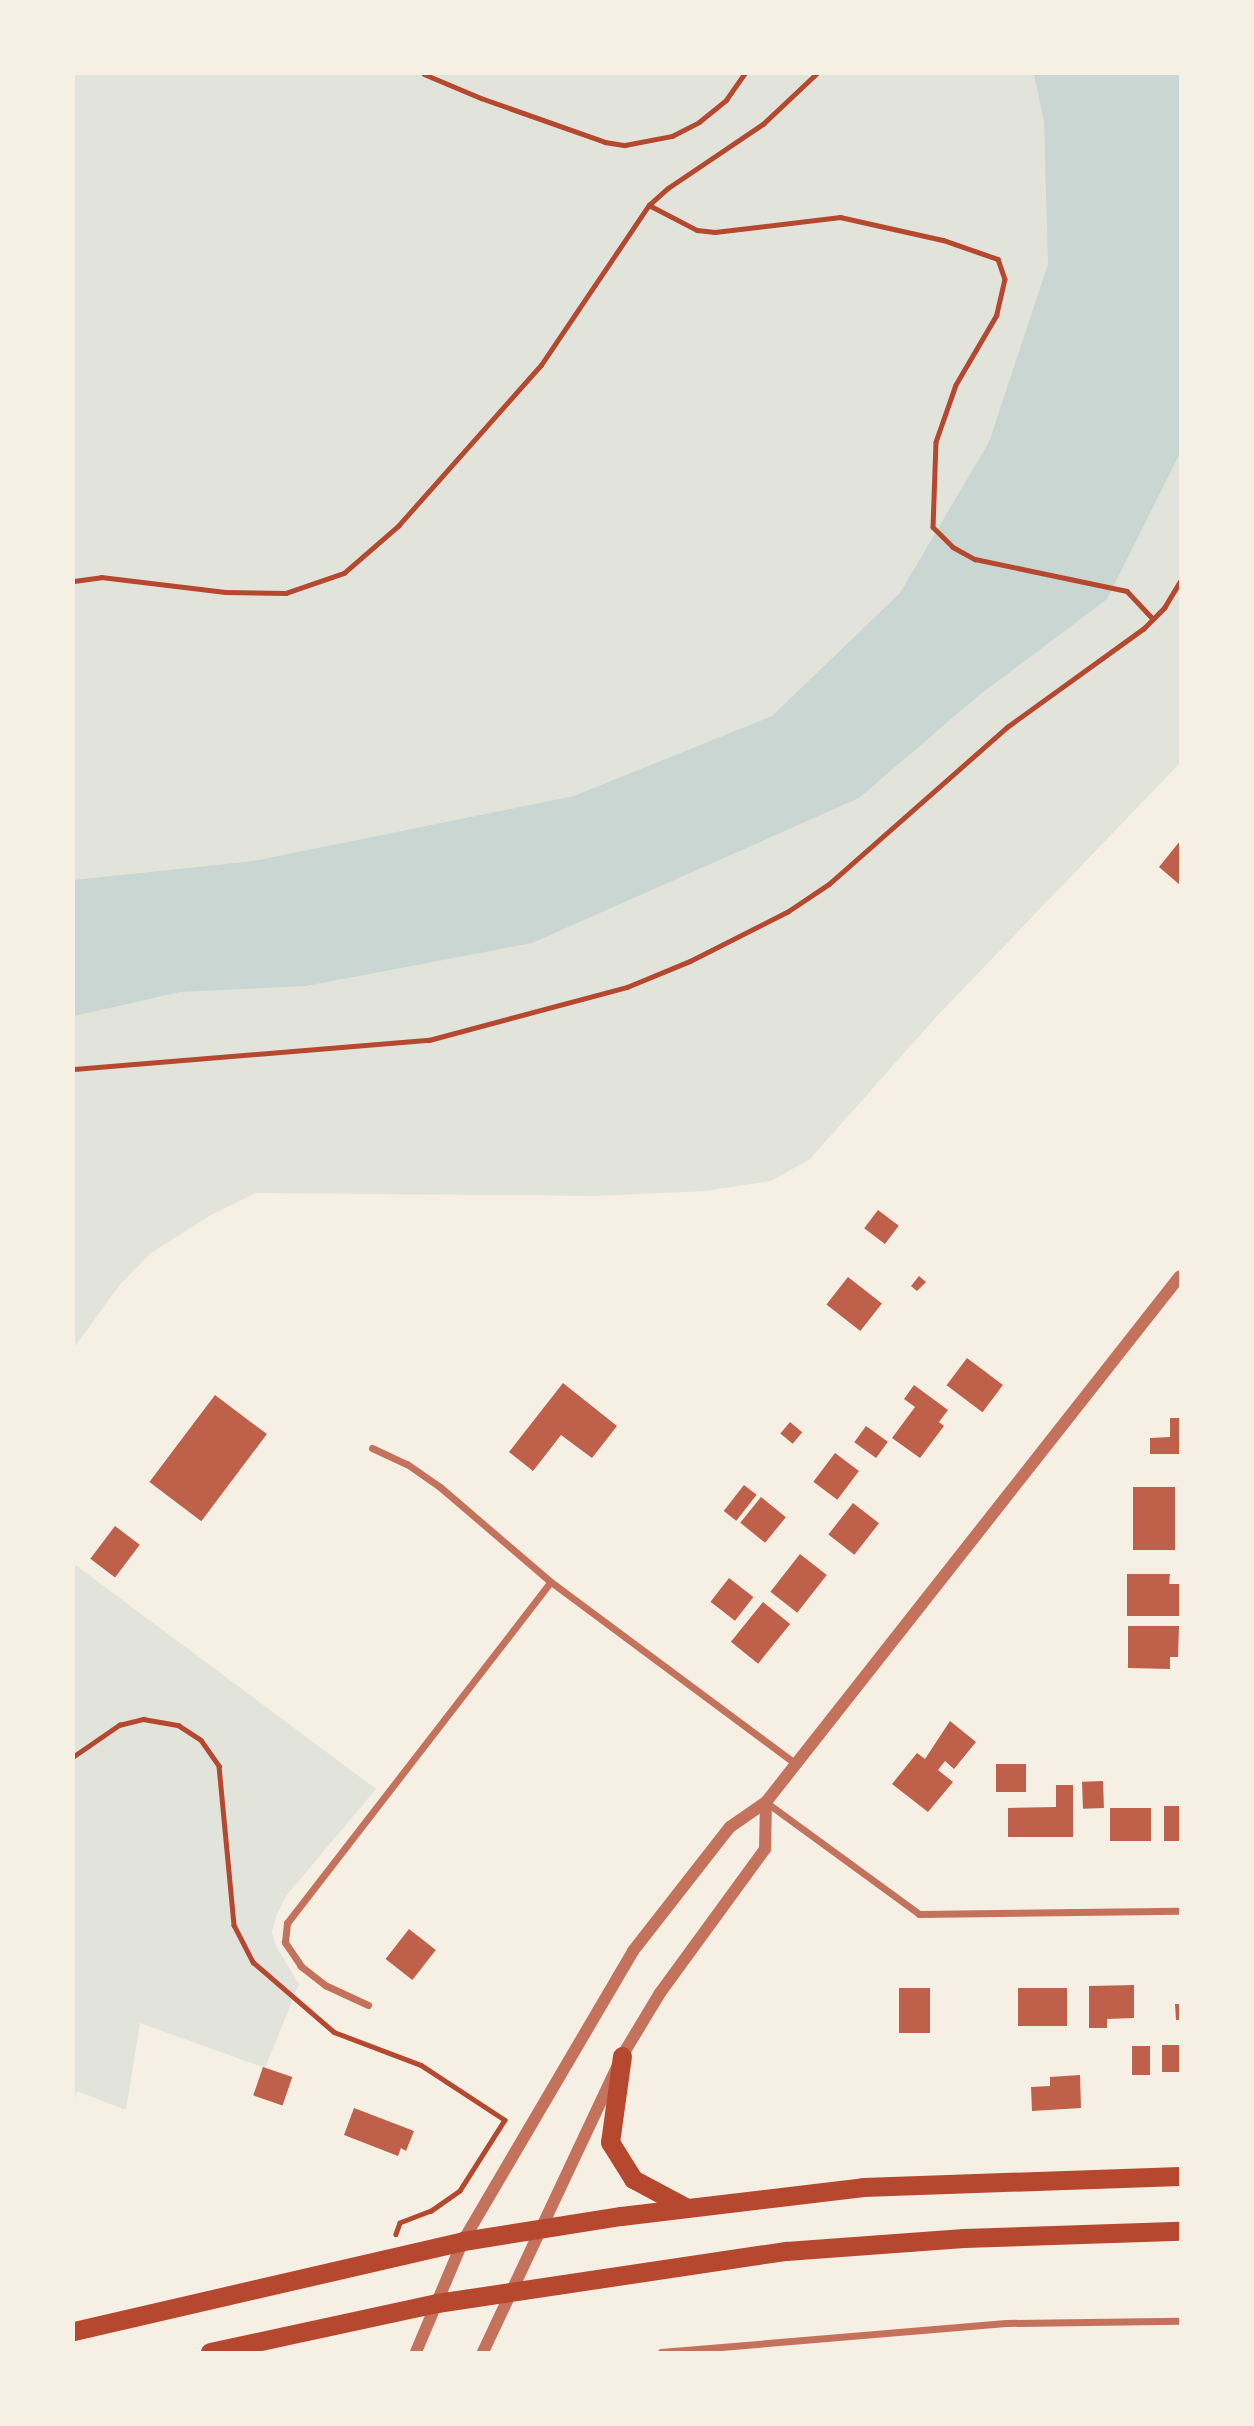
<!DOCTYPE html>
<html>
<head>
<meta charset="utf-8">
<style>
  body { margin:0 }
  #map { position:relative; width:1254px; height:2426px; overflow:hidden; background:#f6efe4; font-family:"Public Sans",sans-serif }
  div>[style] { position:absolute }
  .green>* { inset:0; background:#e2e4dc }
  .water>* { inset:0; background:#c9d6d2 }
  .building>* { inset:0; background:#bf614a; transform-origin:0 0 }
  .path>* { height:4.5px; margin:-2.25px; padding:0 2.25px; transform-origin:2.25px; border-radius:2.25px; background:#b5482f }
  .minor>* { height:7px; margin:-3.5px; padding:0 3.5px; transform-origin:3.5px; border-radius:3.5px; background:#c5725c }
  .tertiary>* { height:12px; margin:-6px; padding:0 6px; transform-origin:6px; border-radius:6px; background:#c5725c }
  .trunk>* { height:19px; margin:-9.5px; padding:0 9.5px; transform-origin:9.5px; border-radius:9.5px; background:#b5482f }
  span { translate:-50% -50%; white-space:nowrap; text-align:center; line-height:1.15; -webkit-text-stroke:5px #f6efe4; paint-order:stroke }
  .frame { position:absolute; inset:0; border:75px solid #f6efe4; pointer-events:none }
</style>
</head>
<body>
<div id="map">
  <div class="green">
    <i style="clip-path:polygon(74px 74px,1180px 74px,1180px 763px,937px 1016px,810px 1159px,771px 1181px,705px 1191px,595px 1196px,256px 1193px,211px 1215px,151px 1253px,118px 1287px,74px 1348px)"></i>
    <i style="clip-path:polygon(74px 1564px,376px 1789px,286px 1896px,276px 1916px,272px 1932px,276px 1946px,299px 1984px,265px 2068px,140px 2023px,126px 2110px,77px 2091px,74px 2103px)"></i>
  </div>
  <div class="water">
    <i style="clip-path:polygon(1034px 74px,1180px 74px,1180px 453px,1107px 599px,978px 696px,859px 798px,532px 943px,306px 986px,180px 992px,74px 1016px,74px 880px,254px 861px,574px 796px,772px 716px,900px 593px,989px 442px,1048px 264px,1044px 122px)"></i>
  </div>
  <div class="building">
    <i style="clip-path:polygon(1180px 841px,1180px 885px,1159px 867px)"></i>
    <i style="left:878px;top:1210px;width:26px;height:23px;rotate:37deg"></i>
    <i style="clip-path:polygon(919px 1276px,926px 1282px,917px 1291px,911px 1286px)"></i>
    <i style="left:848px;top:1277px;width:43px;height:35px;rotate:38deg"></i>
    <i style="left:967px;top:1358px;width:45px;height:34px;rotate:37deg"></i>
    <i style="clip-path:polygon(563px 1383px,617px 1426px,592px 1458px,561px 1435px,533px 1471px,509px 1452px)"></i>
    <i style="clip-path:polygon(914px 1385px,948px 1410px,939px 1422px,944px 1426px,920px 1458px,892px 1438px,915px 1407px,904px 1399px)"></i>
    <i style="left:215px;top:1395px;width:65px;height:109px;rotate:37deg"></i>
    <i style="clip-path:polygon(1170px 1418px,1180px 1418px,1180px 1454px,1150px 1454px,1150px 1438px,1170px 1437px)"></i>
    <i style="left:790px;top:1422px;width:16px;height:15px;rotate:40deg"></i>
    <i style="left:866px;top:1426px;width:27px;height:20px;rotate:36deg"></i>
    <i style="left:835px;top:1453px;width:30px;height:36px;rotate:37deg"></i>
    <i style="left:744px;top:1485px;width:16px;height:33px;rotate:38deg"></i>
    <i style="left:1133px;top:1487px;width:42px;height:63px"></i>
    <i style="left:761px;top:1497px;width:32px;height:33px;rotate:39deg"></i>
    <i style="left:853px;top:1503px;width:33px;height:40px;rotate:38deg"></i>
    <i style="left:115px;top:1526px;width:31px;height:41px;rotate:37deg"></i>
    <i style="left:800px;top:1554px;width:34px;height:48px;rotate:38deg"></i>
    <i style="clip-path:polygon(1127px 1574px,1170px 1574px,1169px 1584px,1179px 1584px,1179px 1616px,1127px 1616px)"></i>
    <i style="left:729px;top:1578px;width:31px;height:30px;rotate:38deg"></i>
    <i style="left:763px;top:1602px;width:35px;height:51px;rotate:39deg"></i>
    <i style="clip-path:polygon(1128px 1626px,1179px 1626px,1178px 1657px,1170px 1657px,1170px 1669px,1128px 1668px)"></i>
    <i style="clip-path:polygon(950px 1721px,976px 1742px,954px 1769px,945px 1761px,938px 1770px,953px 1782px,928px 1812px,892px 1784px,917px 1753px,925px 1759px)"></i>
    <i style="left:996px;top:1764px;width:30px;height:28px"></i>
    <i style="left:1103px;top:1781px;width:27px;height:21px;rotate:88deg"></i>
    <i style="clip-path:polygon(1056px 1785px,1073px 1785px,1073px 1837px,1008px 1837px,1008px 1808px,1056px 1807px)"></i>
    <i style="left:1164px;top:1806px;width:16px;height:35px"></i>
    <i style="left:1151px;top:1808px;width:33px;height:41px;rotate:90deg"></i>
    <i style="left:409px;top:1929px;width:34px;height:38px;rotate:38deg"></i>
    <i style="clip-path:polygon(1134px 1985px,1134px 2018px,1107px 2019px,1107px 2028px,1089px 2028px,1089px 1986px)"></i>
    <i style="left:899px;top:1988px;width:31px;height:45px"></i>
    <i style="left:1018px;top:1988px;width:49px;height:38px"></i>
    <i style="clip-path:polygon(1175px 2004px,1180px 2004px,1180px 2020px,1176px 2020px)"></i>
    <i style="left:1162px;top:2045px;width:18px;height:27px"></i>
    <i style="left:1132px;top:2046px;width:18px;height:29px"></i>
    <i style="left:263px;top:2067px;width:31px;height:30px;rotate:19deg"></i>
    <i style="clip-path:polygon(1080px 2075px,1081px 2108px,1032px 2111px,1031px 2087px,1050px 2086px,1050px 2077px)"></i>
    <i style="clip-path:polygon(354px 2108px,414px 2131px,406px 2151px,401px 2148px,398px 2156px,344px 2135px)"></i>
  </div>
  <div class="path">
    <i style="left:424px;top:74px;width:62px;rotate:22.8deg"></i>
    <i style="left:481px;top:98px;width:132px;rotate:19.5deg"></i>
    <i style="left:605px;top:142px;width:20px;rotate:9deg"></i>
    <i style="left:625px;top:145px;width:48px;rotate:-10.8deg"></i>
    <i style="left:672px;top:136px;width:30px;rotate:-27deg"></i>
    <i style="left:699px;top:122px;width:35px;rotate:-39deg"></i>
    <i style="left:726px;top:100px;width:32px;rotate:-55deg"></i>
    <i style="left:649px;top:205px;width:54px;rotate:27.5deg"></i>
    <i style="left:697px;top:230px;width:18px;rotate:6deg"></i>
    <i style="left:715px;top:232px;width:126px;rotate:-6.8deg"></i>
    <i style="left:840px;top:217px;width:106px;rotate:12.6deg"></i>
    <i style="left:943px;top:240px;width:58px;rotate:19.1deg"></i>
    <i style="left:998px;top:259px;width:21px;rotate:71deg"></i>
    <i style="left:1005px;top:279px;width:37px;rotate:103deg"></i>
    <i style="left:997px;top:315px;width:81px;rotate:120.4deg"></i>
    <i style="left:956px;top:385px;width:60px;rotate:109.3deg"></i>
    <i style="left:936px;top:442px;width:85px;rotate:92deg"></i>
    <i style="left:933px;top:527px;width:28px;rotate:45deg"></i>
    <i style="left:953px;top:547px;width:25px;rotate:29deg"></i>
    <i style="left:975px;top:559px;width:155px;rotate:11.9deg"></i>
    <i style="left:1127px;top:591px;width:38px;rotate:47deg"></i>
    <i style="left:74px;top:581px;width:27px;rotate:-8deg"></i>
    <i style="left:101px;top:577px;width:125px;rotate:6.9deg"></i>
    <i style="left:225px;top:592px;width:61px;rotate:0.9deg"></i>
    <i style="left:286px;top:593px;width:61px;rotate:-19deg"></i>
    <i style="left:344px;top:573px;width:72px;rotate:-41deg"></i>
    <i style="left:398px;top:526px;width:215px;rotate:-48.4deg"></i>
    <i style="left:541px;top:365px;width:193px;rotate:-56deg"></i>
    <i style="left:649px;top:205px;width:25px;rotate:-42deg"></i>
    <i style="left:668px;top:188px;width:115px;rotate:-34deg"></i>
    <i style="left:763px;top:124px;width:73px;rotate:-43.3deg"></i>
    <i style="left:74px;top:1069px;width:356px;rotate:-4.7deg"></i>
    <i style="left:429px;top:1040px;width:205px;rotate:-15deg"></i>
    <i style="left:627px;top:987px;width:68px;rotate:-22.4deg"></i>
    <i style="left:690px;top:961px;width:109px;rotate:-26.8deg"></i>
    <i style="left:787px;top:912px;width:50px;rotate:-33.7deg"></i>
    <i style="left:829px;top:884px;width:237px;rotate:-41.4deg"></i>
    <i style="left:1007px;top:727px;width:168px;rotate:-35.8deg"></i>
    <i style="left:1143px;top:629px;width:30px;rotate:-45deg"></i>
    <i style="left:1164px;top:608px;width:31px;rotate:-59deg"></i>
    <i style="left:74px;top:1756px;width:55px;rotate:-34.6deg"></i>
    <i style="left:119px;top:1725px;width:25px;rotate:-14deg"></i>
    <i style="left:143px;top:1719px;width:36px;rotate:10deg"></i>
    <i style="left:178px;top:1725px;width:27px;rotate:33deg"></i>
    <i style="left:201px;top:1740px;width:32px;rotate:55deg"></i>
    <i style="left:219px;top:1766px;width:160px;rotate:84.6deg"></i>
    <i style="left:234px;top:1925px;width:42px;rotate:62.8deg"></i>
    <i style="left:253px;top:1962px;width:107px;rotate:40.8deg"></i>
    <i style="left:334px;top:2032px;width:93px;rotate:20.8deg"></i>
    <i style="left:421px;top:2065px;width:100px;rotate:33.2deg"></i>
    <i style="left:505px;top:2120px;width:84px;rotate:122.4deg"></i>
    <i style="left:460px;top:2191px;width:35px;rotate:145deg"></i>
    <i style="left:431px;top:2211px;width:33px;rotate:159deg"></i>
    <i style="left:400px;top:2223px;width:12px;rotate:110deg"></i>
  </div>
  <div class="minor">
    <i style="left:372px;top:1448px;width:38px;rotate:25deg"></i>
    <i style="left:407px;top:1464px;width:40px;rotate:34.9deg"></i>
    <i style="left:440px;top:1487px;width:146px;rotate:40.6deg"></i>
    <i style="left:551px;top:1582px;width:305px;rotate:36.6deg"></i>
    <i style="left:767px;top:1803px;width:188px;rotate:36.1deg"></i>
    <i style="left:919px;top:1914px;width:261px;rotate:-0.7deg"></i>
    <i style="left:368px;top:2005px;width:47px;rotate:-155.1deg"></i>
    <i style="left:325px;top:1985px;width:31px;rotate:-142deg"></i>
    <i style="left:301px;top:1966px;width:29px;rotate:-124deg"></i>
    <i style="left:285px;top:1942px;width:19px;rotate:-84deg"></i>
    <i style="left:287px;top:1923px;width:431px;rotate:-52.3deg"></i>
    <i style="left:661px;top:2352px;width:346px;rotate:-4.8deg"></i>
    <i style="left:1006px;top:2323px;width:174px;rotate:-0.7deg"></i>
  </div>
  <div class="tertiary">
    <i style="left:416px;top:2352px;width:121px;rotate:-67.1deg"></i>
    <i style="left:463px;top:2241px;width:336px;rotate:-59.6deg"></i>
    <i style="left:633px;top:1951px;width:157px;rotate:-52deg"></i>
    <i style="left:730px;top:1827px;width:44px;rotate:-34.8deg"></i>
    <i style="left:766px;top:1802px;width:669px;rotate:-51.79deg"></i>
    <i style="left:483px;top:2352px;width:327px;rotate:-64.8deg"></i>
    <i style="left:622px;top:2056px;width:74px;rotate:-58.9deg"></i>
    <i style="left:660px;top:1993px;width:178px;rotate:-53.9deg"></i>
    <i style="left:765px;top:1849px;width:47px;rotate:-88.8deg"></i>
  </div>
  <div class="trunk">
    <i style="left:622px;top:2056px;width:87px;rotate:97.9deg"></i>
    <i style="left:610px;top:2142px;width:44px;rotate:58.1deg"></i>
    <i style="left:633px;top:2179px;width:59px;rotate:28.3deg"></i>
    <i style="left:74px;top:2331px;width:399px;rotate:-13deg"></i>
    <i style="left:463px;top:2241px;width:160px;rotate:-9deg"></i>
    <i style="left:621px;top:2216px;width:244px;rotate:-6.8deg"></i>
    <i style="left:863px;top:2187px;width:317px;rotate:-2deg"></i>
    <i style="left:210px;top:2352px;width:232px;rotate:-12.2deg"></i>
    <i style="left:437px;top:2303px;width:353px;rotate:-8.5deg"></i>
    <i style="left:786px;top:2251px;width:178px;rotate:-4.2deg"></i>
    <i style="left:964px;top:2238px;width:216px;rotate:-1.9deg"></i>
  </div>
  <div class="frame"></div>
</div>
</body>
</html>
